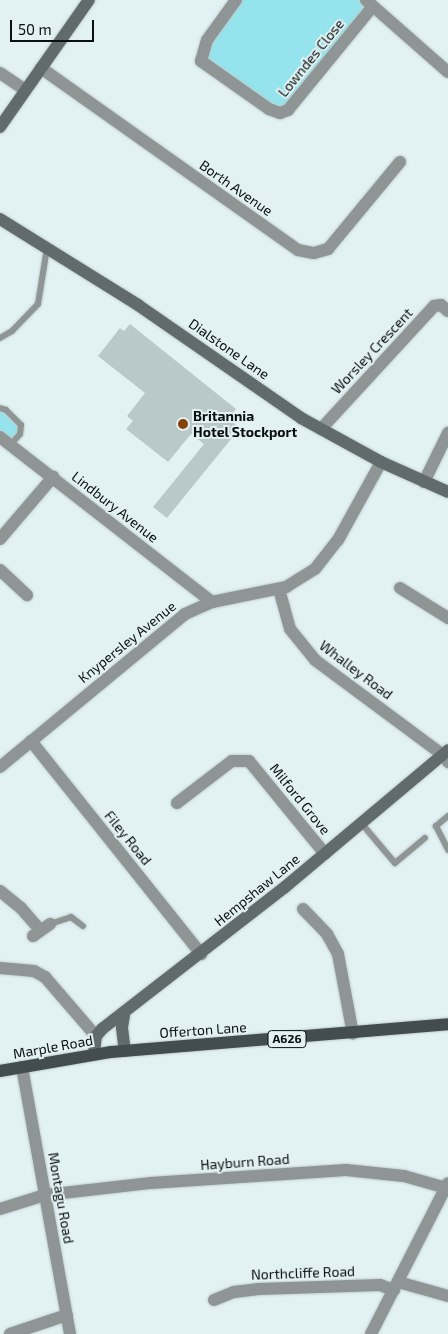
<!DOCTYPE html>
<html>
<head>
<meta charset="utf-8">
<style>
  body { margin:0 }
  #map { position:relative; width:448px; height:1334px; overflow:hidden; background:#e2f1f2; font-family:"Exo 2",sans-serif }
  div>[style] { position:absolute }
  .green>* { inset:0; background:#95e3ec }
  .building>* { inset:0; background:#b9c8c9 }
  .roads { filter:drop-shadow(0 0 1px #bfcdce) drop-shadow(0 0 1px #bfcdce) }
  .lane>* { height:6px; margin:-3px; padding:0 3px; transform-origin:3px; border-radius:3px; background:#8f9595 }
  .street>* { height:12px; margin:-6px; padding:0 6px; transform-origin:6px; border-radius:6px; background:#8f9595 }
  .secondary>* { height:12px; margin:-6px; padding:0 6px; transform-origin:6px; border-radius:6px; background:#626b6c }
  .primary>* { height:12px; margin:-6px; padding:0 6px; transform-origin:6px; border-radius:6px; background:#434d4f }
  .dots>* { width:14px; height:14px; translate:-50% -50%; box-sizing:border-box; border:2px solid #e2f1f2; border-radius:50% }
  span { translate:-50% -50%; white-space:nowrap; text-align:center; line-height:1.15; -webkit-text-stroke:4px #e2f1f2; paint-order:stroke }
  .shield-label span { padding:1px 4px; background:#e2f1f2; border:1px solid; border-radius:4px; -webkit-text-stroke-width:0 }
  .shield-label { font-size:12px; color:#0a0f0f; font-weight:700 }
  .street-label { font-size:14px; color:#0a0f0f }
  .poi-label { font-size:14px; color:#0a0f0f; font-weight:700 }
  .left { translate:0 -50%; text-align:left }
  .scale { position:absolute; left:10px; top:20px; width:84px; height:22px; box-sizing:border-box; border:2px solid #0a0f0f; border-top:0; padding-left:6px; font-size:15px; line-height:18px; white-space:nowrap; color:#0a0f0f; -webkit-text-stroke:4px #e2f1f2; paint-order:stroke }
</style>
</head>
<body>
<div id="map">
  <div class="green">
    <i style="clip-path:polygon(236px 0,366px 0,373px 6px,280px 113px,201px 61px)"></i>
    <i style="clip-path:polygon(0 409px,21px 429px,10px 443px,0 435px)"></i>
  </div>
  <div class="building">
    <i style="clip-path:polygon(130px 324px,236px 409px,228px 419px,240px 428px,167px 518px,153px 507px,204px 444px,191px 434px,168px 462px,126px 429px,133px 421px,127px 416px,145px 393px,98px 356px,120px 328px,124px 331px)"></i>
  </div>
  <div class="roads">
    <div class="lane">
      <i style="left:0;top:338px;width:14px;rotate:-30deg"></i>
      <i style="left:12px;top:331px;width:37px;rotate:-46deg"></i>
      <i style="left:38px;top:304px;width:57px;rotate:-80.9deg"></i>
      <i style="left:0;top:408px;width:6px;rotate:18deg"></i>
      <i style="left:6px;top:410px;width:21px;rotate:45deg"></i>
      <i style="left:21px;top:425px;width:9px;rotate:96deg"></i>
      <i style="left:20px;top:434px;width:15px;rotate:132deg"></i>
      <i style="left:448px;top:816px;width:16px;rotate:140deg"></i>
      <i style="left:436px;top:826px;width:27px;rotate:63deg"></i>
      <i style="left:362px;top:824px;width:51px;rotate:49.8deg"></i>
      <i style="left:395px;top:863px;width:39px;rotate:-40deg"></i>
      <i style="left:50px;top:924px;width:22px;rotate:-18deg"></i>
      <i style="left:71px;top:917px;width:15px;rotate:37deg"></i>
    </div>
    <div class="street">
      <i style="left:236px;top:0;width:49px;rotate:125.9deg"></i>
      <i style="left:207px;top:40px;width:22px;rotate:106deg"></i>
      <i style="left:201px;top:61px;width:83px;rotate:35.2deg"></i>
      <i style="left:269px;top:109px;width:12px;rotate:20deg"></i>
      <i style="left:280px;top:113px;width:9px;rotate:-21deg"></i>
      <i style="left:288px;top:110px;width:134px;rotate:-50.7deg"></i>
      <i style="left:366px;top:0;width:109px;rotate:41.3deg"></i>
      <i style="left:41px;top:68px;width:315px;rotate:35.3deg"></i>
      <i style="left:298px;top:250px;width:16px;rotate:11deg"></i>
      <i style="left:314px;top:253px;width:15px;rotate:-16deg"></i>
      <i style="left:328px;top:249px;width:113px;rotate:-50.4deg"></i>
      <i style="left:0;top:73px;width:30px;rotate:34deg"></i>
      <i style="left:321px;top:429px;width:167px;rotate:-47.4deg"></i>
      <i style="left:434px;top:306px;width:7px;rotate:-8deg"></i>
      <i style="left:441px;top:305px;width:9px;rotate:41deg"></i>
      <i style="left:0;top:437px;width:269px;rotate:37.9deg"></i>
      <i style="left:424px;top:482px;width:55px;rotate:-63.9deg"></i>
      <i style="left:0;top:539px;width:82px;rotate:-49.5deg"></i>
      <i style="left:0;top:570px;width:37px;rotate:43deg"></i>
      <i style="left:400px;top:588px;width:57px;rotate:32deg"></i>
      <i style="left:279px;top:589px;width:41px;rotate:74.6deg"></i>
      <i style="left:290px;top:629px;width:40px;rotate:51deg"></i>
      <i style="left:315px;top:660px;width:159px;rotate:36.6deg"></i>
      <i style="left:443px;top:755px;width:9px;rotate:54deg"></i>
      <i style="left:31px;top:741px;width:273px;rotate:51.4deg"></i>
      <i style="left:0;top:767px;width:240px;rotate:-39.6deg"></i>
      <i style="left:185px;top:614px;width:30px;rotate:-24deg"></i>
      <i style="left:212px;top:602px;width:76px;rotate:-11.5deg"></i>
      <i style="left:286px;top:587px;width:34px;rotate:-32deg"></i>
      <i style="left:315px;top:569px;width:37px;rotate:-52deg"></i>
      <i style="left:338px;top:540px;width:89px;rotate:-61.1deg"></i>
      <i style="left:177px;top:803px;width:69px;rotate:-37.4deg"></i>
      <i style="left:232px;top:761px;width:17px"></i>
      <i style="left:249px;top:761px;width:120px;rotate:50.7deg"></i>
      <i style="left:0;top:891px;width:27px;rotate:39deg"></i>
      <i style="left:21px;top:908px;width:29px;rotate:49deg"></i>
      <i style="left:303px;top:909px;width:35px;rotate:46deg"></i>
      <i style="left:327px;top:934px;width:23px;rotate:61deg"></i>
      <i style="left:338px;top:954px;width:81px;rotate:79.4deg"></i>
      <i style="left:33px;top:936px;width:21px;rotate:-35deg"></i>
      <i style="left:0;top:968px;width:34px;rotate:5deg"></i>
      <i style="left:34px;top:971px;width:13px;rotate:29deg"></i>
      <i style="left:45px;top:977px;width:78px;rotate:49.2deg"></i>
      <i style="left:22px;top:1067px;width:271px;rotate:79.8deg"></i>
      <i style="left:0;top:1209px;width:47px;rotate:-17.3deg"></i>
      <i style="left:45px;top:1195px;width:107px;rotate:-6.5deg"></i>
      <i style="left:151px;top:1183px;width:195px;rotate:-3.8deg"></i>
      <i style="left:346px;top:1170px;width:58px;rotate:5.9deg"></i>
      <i style="left:404px;top:1176px;width:44px;rotate:15.9deg"></i>
      <i style="left:398px;top:1282px;width:52px;rotate:15.6deg"></i>
      <i style="left:214px;top:1300px;width:22px;rotate:-22deg"></i>
      <i style="left:234px;top:1292px;width:25px;rotate:-7deg"></i>
      <i style="left:259px;top:1289px;width:121px;rotate:-1.9deg"></i>
      <i style="left:380px;top:1285px;width:15px;rotate:20deg"></i>
      <i style="left:10px;top:1334px;width:60px;rotate:-18.4deg"></i>
      <i style="left:371px;top:1334px;width:169px;rotate:-63deg"></i>
    </div>
    <div class="secondary">
      <i style="left:0;top:127px;width:155px;rotate:-55deg"></i>
      <i style="left:0;top:219px;width:163px;rotate:31.9deg"></i>
      <i style="left:138px;top:305px;width:198px;rotate:34.7deg"></i>
      <i style="left:301px;top:418px;width:91px;rotate:28.8deg"></i>
      <i style="left:381px;top:462px;width:73px;rotate:24.1deg"></i>
      <i style="left:124px;top:1015px;width:13px;rotate:99deg"></i>
      <i style="left:122px;top:1028px;width:23px;rotate:83deg"></i>
      <i style="left:94px;top:1054px;width:18px;rotate:-84deg"></i>
      <i style="left:96px;top:1036px;width:9px;rotate:-49deg"></i>
      <i style="left:102px;top:1029px;width:232px;rotate:-37.8deg"></i>
      <i style="left:285px;top:887px;width:213px;rotate:-40deg"></i>
    </div>
    <div class="primary">
      <i style="left:0;top:1071px;width:113px;rotate:-9.7deg"></i>
      <i style="left:111px;top:1052px;width:338px;rotate:-4.7deg"></i>
    </div>
  </div>
  <div class="dots">
    <i style="left:183px;top:424px;background:#834309"></i>
  </div>
  <div class="shield-label">
    <span style="left:287px;top:1039px">A626</span>
  </div>
  <div class="street-label">
    <span style="left:311px;top:58px;rotate:-51deg">Lowndes Close</span>
    <span style="left:236px;top:188px;rotate:35deg">Borth Avenue</span>
    <span style="left:229px;top:349px;rotate:35deg">Dialstone Lane</span>
    <span style="left:372px;top:351px;rotate:-47deg">Worsley Crescent</span>
    <span style="left:115px;top:507px;rotate:38deg">Lindbury Avenue</span>
    <span style="left:127px;top:642px;rotate:-39deg">Knypersley Avenue</span>
    <span style="left:356px;top:670px;rotate:37deg">Whalley Road</span>
    <span style="left:300px;top:799px;rotate:51deg">Milford Grove</span>
    <span style="left:128px;top:838px;rotate:51deg">Filey Road</span>
    <span style="left:257px;top:890px;rotate:-39deg">Hempshaw Lane</span>
    <span style="left:203px;top:1030px;rotate:-4deg">Offerton Lane</span>
    <span style="left:53px;top:1047px;rotate:-10deg">Marple Road</span>
    <span style="left:245px;top:1162px;rotate:-4deg">Hayburn Road</span>
    <span style="left:61px;top:1198px;rotate:80deg">Montagu Road</span>
    <span style="left:303px;top:1273px;rotate:-2deg">Northcliffe Road</span>
  </div>
  <div class="poi-label">
    <span class="left" style="left:193px;top:424px">Britannia<br>Hotel Stockport</span>
  </div>
  <div class="scale">50 m</div>
</div>
</body>
</html>
